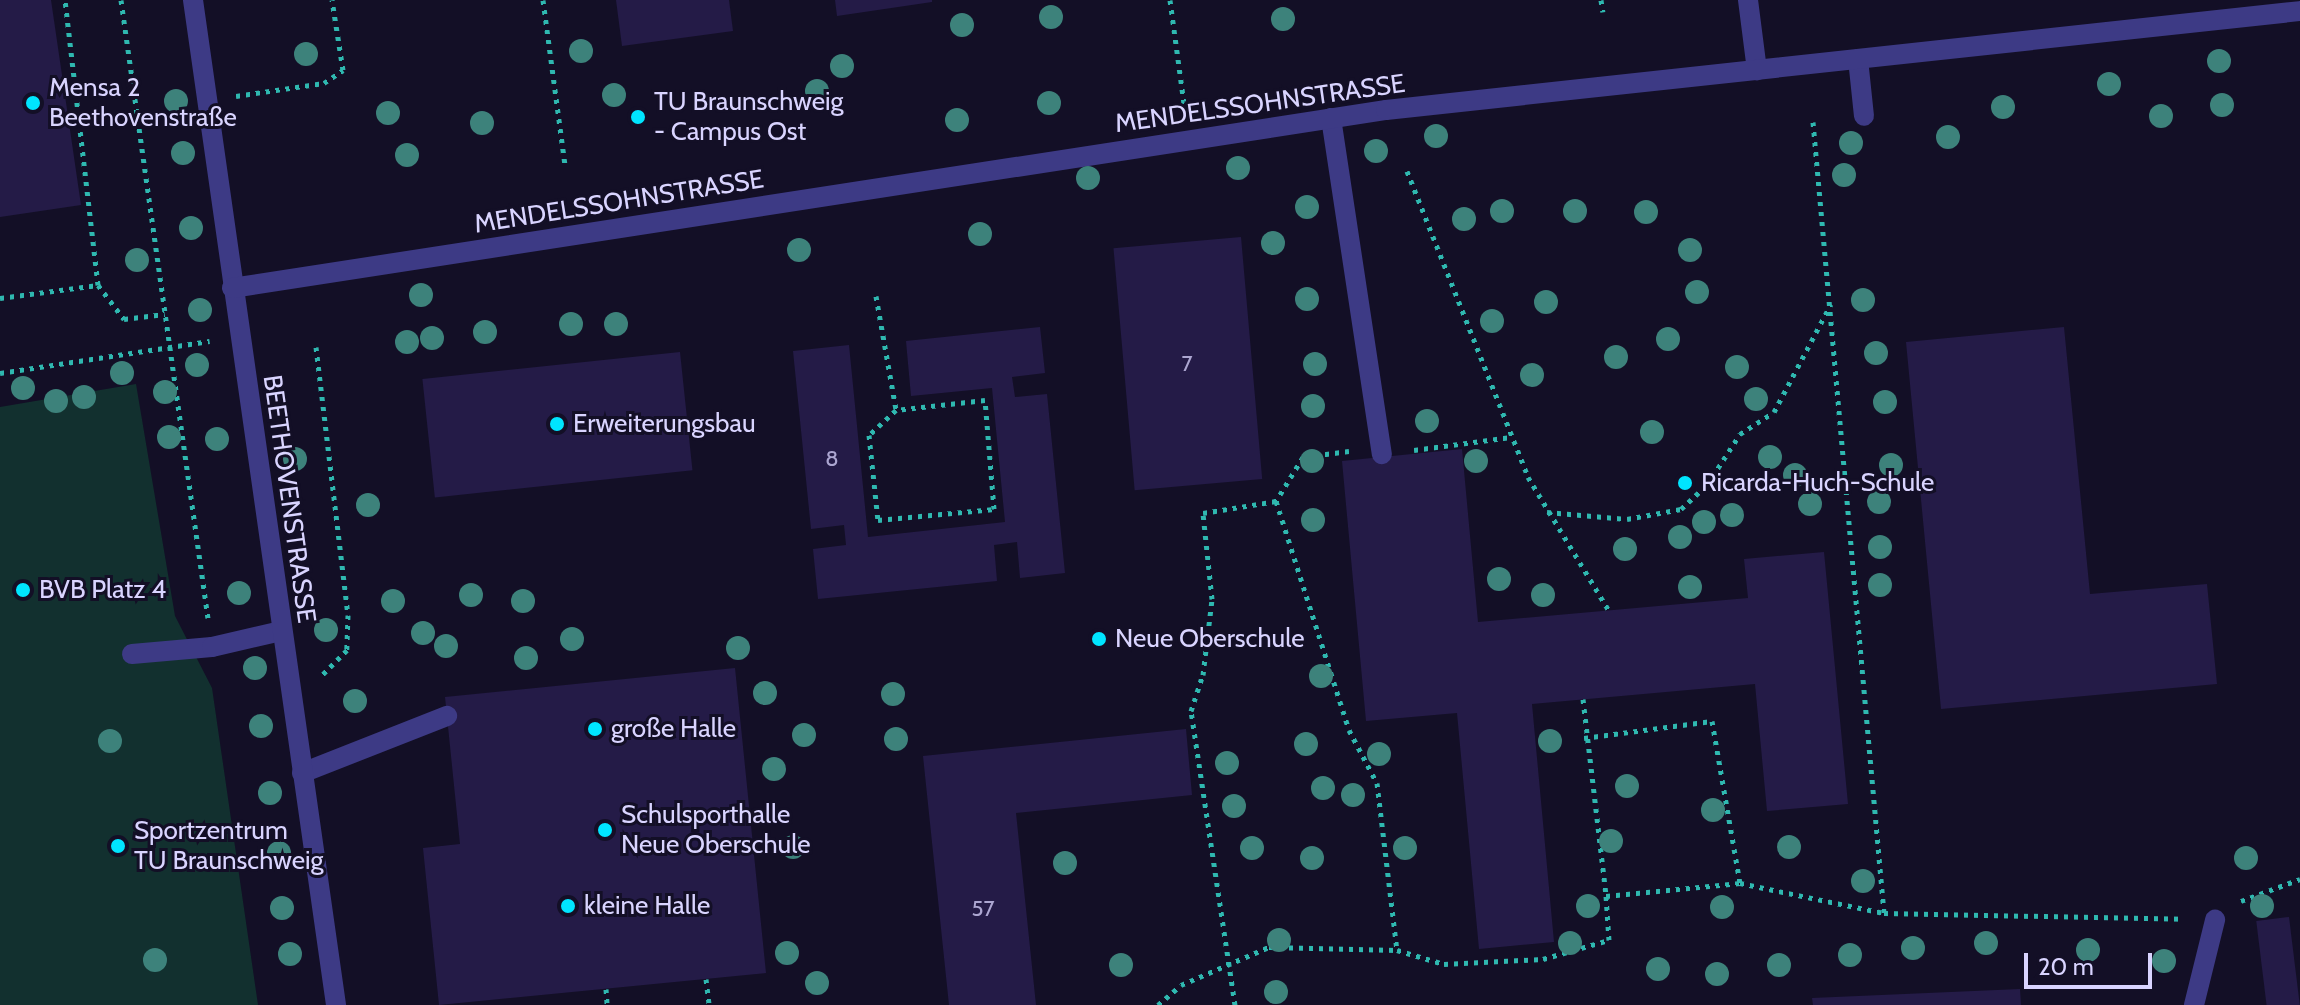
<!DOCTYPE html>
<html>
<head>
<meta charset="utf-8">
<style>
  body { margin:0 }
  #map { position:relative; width:2300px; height:1005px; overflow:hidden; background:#130f26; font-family:Cabin,sans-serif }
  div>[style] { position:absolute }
  .green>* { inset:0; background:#12302f }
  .building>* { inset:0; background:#241b47; transform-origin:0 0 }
  .path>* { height:5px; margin-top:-2.5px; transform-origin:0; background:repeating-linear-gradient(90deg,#2fb8b0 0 4px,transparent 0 10px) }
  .service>* { height:20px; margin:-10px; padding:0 10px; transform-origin:10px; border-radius:10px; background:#3d3a85 }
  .minor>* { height:20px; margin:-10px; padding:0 10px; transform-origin:10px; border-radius:10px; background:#3d3a85 }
  .trees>* { width:24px; height:24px; margin:-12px; border-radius:50%; background:#3d827b }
  .dots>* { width:22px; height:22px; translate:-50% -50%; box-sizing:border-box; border:4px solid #130f26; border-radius:50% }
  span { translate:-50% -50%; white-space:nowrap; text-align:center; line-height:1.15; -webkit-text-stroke:6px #130f26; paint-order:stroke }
  .number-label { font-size:22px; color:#aca6d1 }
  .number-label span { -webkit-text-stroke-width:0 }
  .poi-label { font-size:26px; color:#d9d4ff }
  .left { translate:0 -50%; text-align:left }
  .street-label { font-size:26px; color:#d9d4ff }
  .scale { position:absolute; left:2024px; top:953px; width:128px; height:36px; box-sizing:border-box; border:4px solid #d9d4ff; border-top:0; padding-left:10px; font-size:24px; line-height:28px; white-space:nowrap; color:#d9d4ff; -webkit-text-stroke:6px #130f26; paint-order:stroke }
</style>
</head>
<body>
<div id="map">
  <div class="green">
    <i style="clip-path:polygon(136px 384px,175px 616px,212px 688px,258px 1005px,0 1005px,0 407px)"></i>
  </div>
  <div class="building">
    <i style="clip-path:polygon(0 0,51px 0,81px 205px,0 217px)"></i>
    <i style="clip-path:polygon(616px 0,729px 0,733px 31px,622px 46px)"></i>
    <i style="clip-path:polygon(835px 0,932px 0,932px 2px,837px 16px)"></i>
    <i style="left:1241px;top:237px;width:243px;height:128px;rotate:85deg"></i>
    <i style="clip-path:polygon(1040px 327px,1045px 373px,1012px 377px,1015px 397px,1047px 394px,1065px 573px,1020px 578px,1017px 542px,994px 545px,997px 581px,818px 599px,813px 549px,846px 545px,844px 525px,811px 529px,793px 351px,849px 345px,868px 537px,1005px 522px,992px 388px,911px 396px,906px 341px)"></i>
    <i style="clip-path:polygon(2064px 327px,2090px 594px,2207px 584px,2217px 684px,1941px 709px,1906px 342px)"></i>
    <i style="left:680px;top:352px;width:119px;height:259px;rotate:84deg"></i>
    <i style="clip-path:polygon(1462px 449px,1478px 622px,1748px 598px,1744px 559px,1824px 552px,1848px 804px,1767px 811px,1755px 684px,1532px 704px,1554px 942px,1479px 949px,1457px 713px,1366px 721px,1342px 461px)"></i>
    <i style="clip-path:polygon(735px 668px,766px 973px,439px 1005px,423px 848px,460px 844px,445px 697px)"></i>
    <i style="clip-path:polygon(1186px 729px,1192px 795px,1016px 813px,1036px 1005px,949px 1005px,923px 756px)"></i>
    <i style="left:2289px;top:917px;width:89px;height:33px;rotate:83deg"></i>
    <i style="clip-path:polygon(2020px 989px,2021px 1005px,1813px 1005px,1812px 998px)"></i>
  </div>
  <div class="path">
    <i style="left:121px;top:0;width:624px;rotate:81.99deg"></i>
    <i style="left:543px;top:0;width:165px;rotate:82.4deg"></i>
    <i style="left:1170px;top:0;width:112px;rotate:82.3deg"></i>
    <i style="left:1601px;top:0;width:12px;rotate:81deg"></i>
    <i style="left:236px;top:96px;width:89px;rotate:-8.4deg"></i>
    <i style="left:324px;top:83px;width:23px;rotate:-34deg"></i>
    <i style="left:343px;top:70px;width:71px;rotate:-98.9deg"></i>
    <i style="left:1813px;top:122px;width:794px;rotate:84.87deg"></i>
    <i style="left:1407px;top:171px;width:329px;rotate:68.4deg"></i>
    <i style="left:1528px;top:477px;width:157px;rotate:58.8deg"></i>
    <i style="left:98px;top:285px;width:43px;rotate:52.6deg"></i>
    <i style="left:124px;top:319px;width:41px;rotate:-7deg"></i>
    <i style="left:876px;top:296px;width:116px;rotate:80deg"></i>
    <i style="left:896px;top:410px;width:37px;rotate:137deg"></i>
    <i style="left:869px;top:435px;width:85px;rotate:84deg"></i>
    <i style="left:878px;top:520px;width:117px;rotate:-5.4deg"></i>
    <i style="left:994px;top:509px;width:109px;rotate:-94.7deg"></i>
    <i style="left:985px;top:400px;width:90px;rotate:173.6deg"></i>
    <i style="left:0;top:298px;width:99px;rotate:-7.6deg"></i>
    <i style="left:98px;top:285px;width:287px;rotate:-96.6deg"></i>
    <i style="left:316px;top:347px;width:270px;rotate:83.2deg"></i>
    <i style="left:348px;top:615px;width:35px;rotate:92deg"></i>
    <i style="left:347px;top:650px;width:37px;rotate:135deg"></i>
    <i style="left:0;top:373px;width:212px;rotate:-8.7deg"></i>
    <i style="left:1414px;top:450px;width:98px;rotate:-7.6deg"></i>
    <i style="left:1349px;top:451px;width:46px;rotate:172.6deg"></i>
    <i style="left:1303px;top:457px;width:52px;rotate:121.5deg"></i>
    <i style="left:1276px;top:501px;width:240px;rotate:72.3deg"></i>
    <i style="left:1349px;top:730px;width:60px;rotate:62.2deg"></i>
    <i style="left:1377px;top:783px;width:168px;rotate:83.2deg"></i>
    <i style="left:1547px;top:512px;width:80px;rotate:5deg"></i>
    <i style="left:1627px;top:519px;width:55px;rotate:-10.5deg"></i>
    <i style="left:1681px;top:509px;width:35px;rotate:-43deg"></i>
    <i style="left:1707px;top:485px;width:61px;rotate:-57.1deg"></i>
    <i style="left:1740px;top:434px;width:40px;rotate:-32.9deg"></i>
    <i style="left:1774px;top:412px;width:122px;rotate:-62.2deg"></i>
    <i style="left:1583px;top:699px;width:198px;rotate:83.3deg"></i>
    <i style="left:1606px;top:896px;width:135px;rotate:-5.5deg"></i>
    <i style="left:1740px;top:883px;width:147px;rotate:11.8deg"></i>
    <i style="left:1884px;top:913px;width:300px;rotate:1.1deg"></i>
    <i style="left:1584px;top:738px;width:129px;rotate:-7.6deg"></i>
    <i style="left:1712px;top:721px;width:164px;rotate:80.2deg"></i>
    <i style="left:2241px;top:901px;width:63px;rotate:-20.4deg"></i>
    <i style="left:706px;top:979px;width:26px;rotate:83deg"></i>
    <i style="left:606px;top:989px;width:16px;rotate:86deg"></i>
    <i style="left:1158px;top:1005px;width:30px;rotate:-41deg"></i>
    <i style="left:1181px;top:985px;width:96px;rotate:-23.4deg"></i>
    <i style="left:1269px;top:947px;width:128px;rotate:1.3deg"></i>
    <i style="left:1397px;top:950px;width:49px;rotate:16.6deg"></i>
    <i style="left:1444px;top:964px;width:99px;rotate:-2.9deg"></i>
    <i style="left:1543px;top:959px;width:69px;rotate:-16.1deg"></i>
    <i style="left:1609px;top:940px;width:44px;rotate:-93.9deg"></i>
    <i style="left:1235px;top:1005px;width:297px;rotate:-98.5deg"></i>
    <i style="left:1191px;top:711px;width:38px;rotate:-72deg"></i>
    <i style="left:1203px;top:675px;width:77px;rotate:-83.2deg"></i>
    <i style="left:1212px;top:599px;width:86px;rotate:-96deg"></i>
    <i style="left:1203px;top:513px;width:74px;rotate:-9.3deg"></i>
  </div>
  <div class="service">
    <i style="left:1748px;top:0;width:71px;rotate:82.7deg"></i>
    <i style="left:1858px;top:59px;width:57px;rotate:84deg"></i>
    <i style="left:1331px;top:118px;width:340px;rotate:81.4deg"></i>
    <i style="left:132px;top:654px;width:80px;rotate:-5deg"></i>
    <i style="left:212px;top:647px;width:71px;rotate:-13.1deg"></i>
    <i style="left:302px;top:773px;width:156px;rotate:-21.5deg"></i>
  </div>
  <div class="minor">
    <i style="left:193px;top:0;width:1015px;rotate:81.9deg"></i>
    <i style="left:232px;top:288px;width:1168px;rotate:-8.77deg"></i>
    <i style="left:1386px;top:110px;width:919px;rotate:-6.18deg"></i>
    <i style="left:2194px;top:1005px;width:88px;rotate:-76.1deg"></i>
  </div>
  <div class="trees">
    <i style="left:1051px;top:17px"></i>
    <i style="left:1283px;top:19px"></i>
    <i style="left:962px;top:25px"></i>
    <i style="left:581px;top:51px"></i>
    <i style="left:306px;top:54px"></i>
    <i style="left:2219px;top:61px"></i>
    <i style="left:842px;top:66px"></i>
    <i style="left:2109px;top:84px"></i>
    <i style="left:817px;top:91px"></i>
    <i style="left:614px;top:95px"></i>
    <i style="left:176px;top:101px"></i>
    <i style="left:1049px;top:103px"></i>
    <i style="left:2222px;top:105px"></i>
    <i style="left:2003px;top:107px"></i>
    <i style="left:388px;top:113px"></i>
    <i style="left:2161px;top:116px"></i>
    <i style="left:957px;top:120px"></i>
    <i style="left:482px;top:123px"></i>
    <i style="left:1436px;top:136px"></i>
    <i style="left:1948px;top:137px"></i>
    <i style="left:1851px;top:143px"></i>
    <i style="left:1376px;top:151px"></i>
    <i style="left:183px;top:153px"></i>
    <i style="left:407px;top:155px"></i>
    <i style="left:1238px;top:168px"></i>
    <i style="left:1844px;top:175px"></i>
    <i style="left:1088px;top:178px"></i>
    <i style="left:1307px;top:207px"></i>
    <i style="left:1502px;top:211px"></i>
    <i style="left:1575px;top:211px"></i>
    <i style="left:1646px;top:212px"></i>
    <i style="left:1464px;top:219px"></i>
    <i style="left:191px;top:228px"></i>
    <i style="left:980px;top:234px"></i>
    <i style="left:1273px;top:243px"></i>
    <i style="left:799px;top:250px"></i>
    <i style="left:1690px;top:250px"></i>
    <i style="left:137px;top:260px"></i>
    <i style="left:1697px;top:292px"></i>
    <i style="left:421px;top:295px"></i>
    <i style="left:1307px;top:299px"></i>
    <i style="left:1863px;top:300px"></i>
    <i style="left:1546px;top:302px"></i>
    <i style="left:200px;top:310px"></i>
    <i style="left:1492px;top:321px"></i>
    <i style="left:571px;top:324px"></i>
    <i style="left:616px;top:324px"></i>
    <i style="left:485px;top:332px"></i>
    <i style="left:432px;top:338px"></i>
    <i style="left:1668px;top:339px"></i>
    <i style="left:407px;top:342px"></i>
    <i style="left:1876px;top:353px"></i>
    <i style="left:1616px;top:357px"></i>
    <i style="left:1315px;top:364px"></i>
    <i style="left:197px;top:365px"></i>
    <i style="left:1737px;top:367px"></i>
    <i style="left:122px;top:373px"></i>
    <i style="left:1532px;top:375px"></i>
    <i style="left:23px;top:388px"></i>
    <i style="left:165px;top:392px"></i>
    <i style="left:84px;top:397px"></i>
    <i style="left:1756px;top:399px"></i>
    <i style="left:56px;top:401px"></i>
    <i style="left:1885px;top:402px"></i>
    <i style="left:1313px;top:406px"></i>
    <i style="left:1427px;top:421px"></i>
    <i style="left:1652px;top:432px"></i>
    <i style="left:169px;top:437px"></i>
    <i style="left:217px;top:439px"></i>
    <i style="left:1770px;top:457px"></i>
    <i style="left:295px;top:459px"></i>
    <i style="left:1312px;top:461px"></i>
    <i style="left:1476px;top:461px"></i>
    <i style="left:1891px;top:465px"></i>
    <i style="left:1795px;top:475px"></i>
    <i style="left:1879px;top:502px"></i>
    <i style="left:1810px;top:504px"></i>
    <i style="left:368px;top:505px"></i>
    <i style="left:1732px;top:515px"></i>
    <i style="left:1313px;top:520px"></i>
    <i style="left:1704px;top:522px"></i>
    <i style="left:1680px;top:537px"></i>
    <i style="left:1880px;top:547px"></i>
    <i style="left:1625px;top:549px"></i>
    <i style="left:1499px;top:579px"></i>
    <i style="left:1880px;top:585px"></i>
    <i style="left:1690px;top:587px"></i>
    <i style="left:239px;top:593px"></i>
    <i style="left:471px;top:595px"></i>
    <i style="left:1543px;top:595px"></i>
    <i style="left:393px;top:601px"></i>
    <i style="left:523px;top:601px"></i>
    <i style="left:326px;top:630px"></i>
    <i style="left:423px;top:633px"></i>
    <i style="left:572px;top:639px"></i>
    <i style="left:446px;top:646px"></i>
    <i style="left:738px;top:648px"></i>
    <i style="left:526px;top:658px"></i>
    <i style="left:255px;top:668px"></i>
    <i style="left:1321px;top:676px"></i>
    <i style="left:765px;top:693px"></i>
    <i style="left:893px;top:694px"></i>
    <i style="left:355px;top:701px"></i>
    <i style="left:261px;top:726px"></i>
    <i style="left:804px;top:735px"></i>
    <i style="left:896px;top:739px"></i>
    <i style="left:110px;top:741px"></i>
    <i style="left:1550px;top:741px"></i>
    <i style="left:1306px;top:744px"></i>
    <i style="left:1379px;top:754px"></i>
    <i style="left:1227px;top:763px"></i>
    <i style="left:774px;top:769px"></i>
    <i style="left:1627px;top:786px"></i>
    <i style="left:1323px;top:788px"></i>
    <i style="left:270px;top:793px"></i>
    <i style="left:1353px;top:795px"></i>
    <i style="left:1234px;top:806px"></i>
    <i style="left:1713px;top:810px"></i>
    <i style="left:1611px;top:841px"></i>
    <i style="left:793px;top:847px"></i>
    <i style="left:1789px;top:847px"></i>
    <i style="left:1252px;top:848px"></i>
    <i style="left:1405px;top:848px"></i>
    <i style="left:279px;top:853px"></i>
    <i style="left:1312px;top:858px"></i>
    <i style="left:2246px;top:858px"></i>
    <i style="left:1065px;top:863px"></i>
    <i style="left:1863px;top:881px"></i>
    <i style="left:1588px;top:906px"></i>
    <i style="left:2262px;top:906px"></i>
    <i style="left:1722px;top:907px"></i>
    <i style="left:282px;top:908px"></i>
    <i style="left:1279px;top:940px"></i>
    <i style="left:1570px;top:943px"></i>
    <i style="left:1986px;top:943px"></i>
    <i style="left:1913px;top:948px"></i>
    <i style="left:2088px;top:950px"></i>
    <i style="left:787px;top:953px"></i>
    <i style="left:290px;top:954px"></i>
    <i style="left:1850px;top:955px"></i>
    <i style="left:155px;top:960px"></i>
    <i style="left:2164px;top:961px"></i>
    <i style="left:1121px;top:965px"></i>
    <i style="left:1779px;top:965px"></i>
    <i style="left:1658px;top:969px"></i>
    <i style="left:1717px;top:974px"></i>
    <i style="left:817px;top:983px"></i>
    <i style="left:1276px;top:992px"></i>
  </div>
  <div class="dots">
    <i style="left:33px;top:103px;background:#00e5ff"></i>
    <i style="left:638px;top:117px;background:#00e5ff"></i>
    <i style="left:557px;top:424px;background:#00e5ff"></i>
    <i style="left:1685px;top:483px;background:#00e5ff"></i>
    <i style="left:23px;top:590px;background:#00e5ff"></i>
    <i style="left:1099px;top:639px;background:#00e5ff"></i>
    <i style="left:595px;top:729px;background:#00e5ff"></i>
    <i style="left:605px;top:830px;background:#00e5ff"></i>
    <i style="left:118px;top:846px;background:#00e5ff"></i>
    <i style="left:568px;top:906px;background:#00e5ff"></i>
  </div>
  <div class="number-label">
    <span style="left:1187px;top:364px">7</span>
    <span style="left:832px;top:459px">8</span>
    <span style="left:983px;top:909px">57</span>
  </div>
  <div class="poi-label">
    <span class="left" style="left:49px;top:103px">Mensa 2<br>Beethovenstraße</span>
    <span class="left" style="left:654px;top:117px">TU Braunschweig<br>- Campus Ost</span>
    <span class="left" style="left:573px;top:424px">Erweiterungsbau</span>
    <span class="left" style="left:1701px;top:483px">Ricarda-Huch-Schule</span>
    <span class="left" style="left:39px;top:590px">BVB Platz 4</span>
    <span class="left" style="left:1115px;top:639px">Neue Oberschule</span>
    <span class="left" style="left:611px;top:729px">große Halle</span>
    <span class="left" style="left:621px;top:830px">Schulsporthalle<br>Neue Oberschule</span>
    <span class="left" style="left:134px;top:846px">Sportzentrum<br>TU Braunschweig</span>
    <span class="left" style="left:584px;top:906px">kleine Halle</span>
  </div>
  <div class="street-label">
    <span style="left:1260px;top:104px;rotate:-8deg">MENDELSSOHNSTRASSE</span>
    <span style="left:619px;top:202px;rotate:-9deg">MENDELSSOHNSTRASSE</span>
    <span style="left:289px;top:499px;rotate:82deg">BEETHOVENSTRASSE</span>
  </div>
  <div class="scale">20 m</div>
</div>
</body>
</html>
